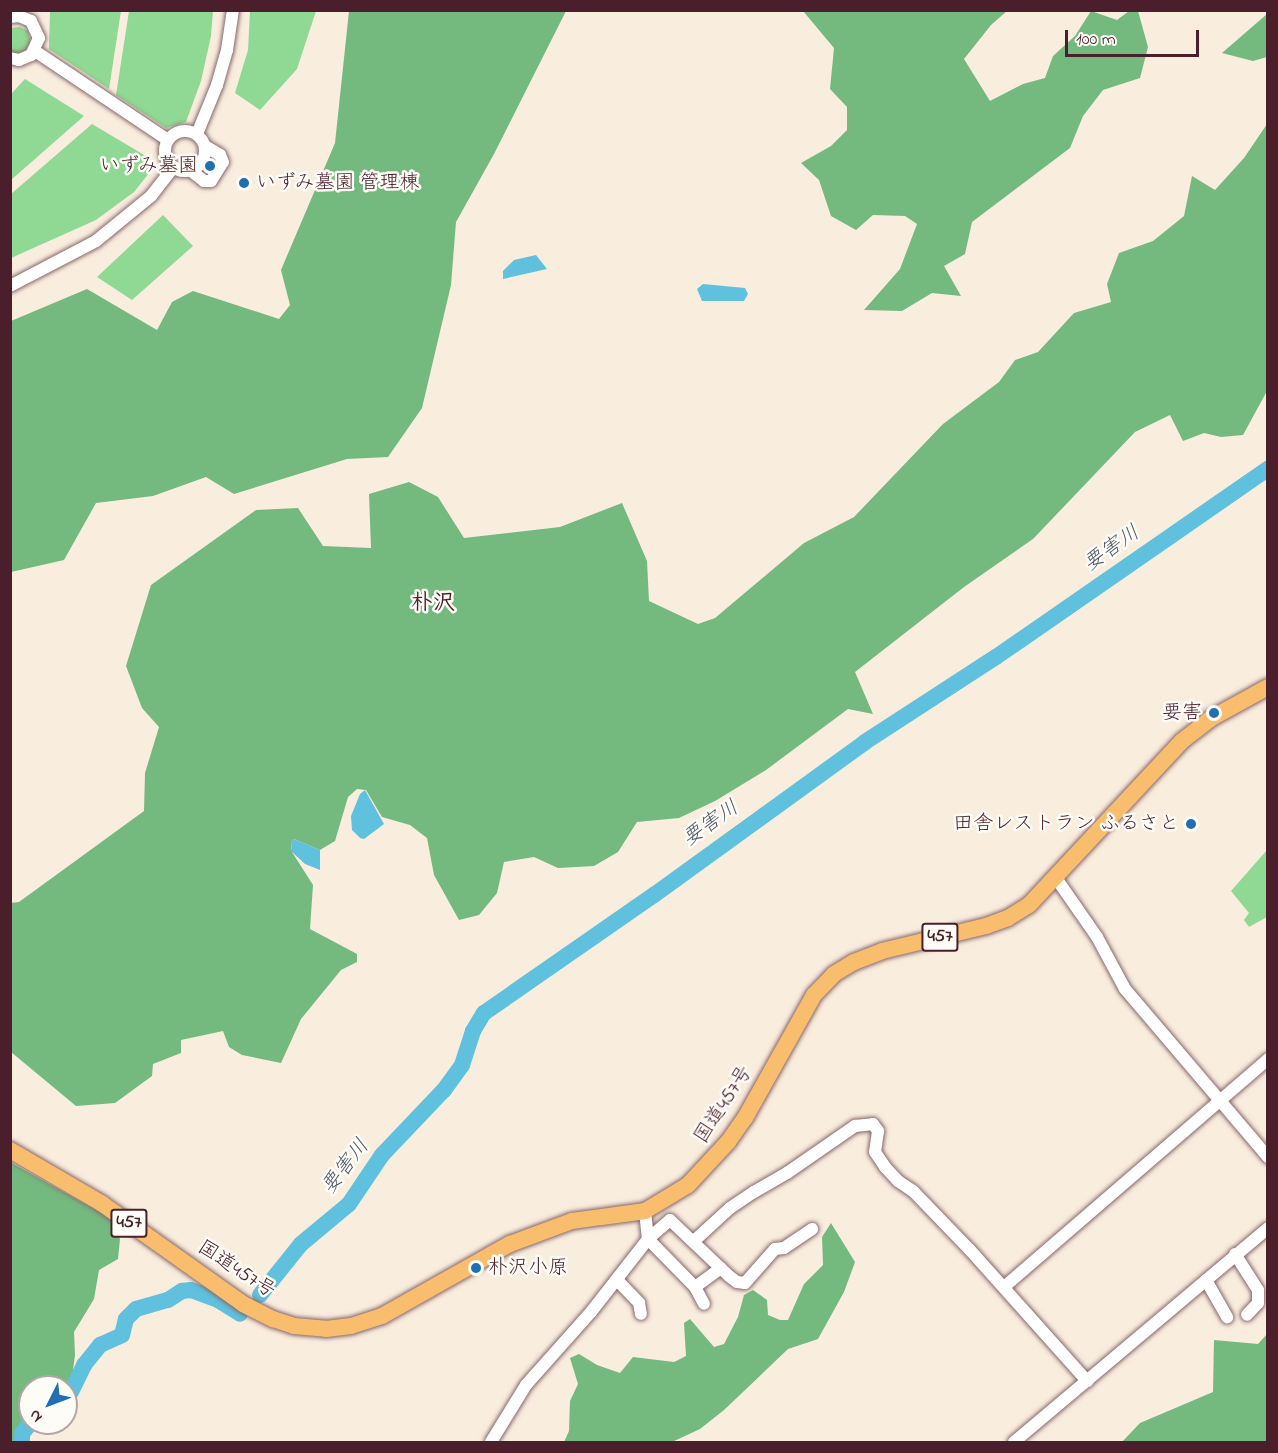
<!DOCTYPE html>
<html>
<head>
<meta charset="utf-8">
<style>
  body { margin:0 }
  #map { position:relative; width:1278px; height:1453px; overflow:hidden; background:#f9edde; font-family:"Indie Flower","Klee One",sans-serif }
  div>[style] { position:absolute }
  .green>* { inset:0; background:#90d994 }
  .forest>* { inset:0; background:#74b97e }
  .water>* { inset:0; background:#5fc1dd }
  .river>* { height:16px; margin:-8px; padding:0 8px; transform-origin:8px; border-radius:8px; background:#5fc1dd }
  .roads { filter:drop-shadow(0 0 2px #87676a) drop-shadow(0 0 2px #87676a) }
  .minor>* { height:12px; margin:-6px; padding:0 6px; transform-origin:6px; border-radius:6px; background:#fff }
  .minor>.ring { margin:-6px; padding:0; box-sizing:content-box; background:none; border:12px solid #fff; border-radius:50% }
  .highway>* { height:16px; margin:-8px; padding:0 8px; transform-origin:8px; border-radius:8px; background:#f9be6d }
  .dots>* { width:16px; height:16px; translate:-50% -50%; box-sizing:border-box; border:3px solid #fdfcf7; border-radius:50% }
  span { translate:-50% -50%; white-space:nowrap; text-align:center; line-height:1.15; -webkit-text-stroke:5px #fdfcf7; paint-order:stroke }
  .shield-label span { padding:2px 4px; background:#fdfcf7; border:2px solid; border-radius:4px; -webkit-text-stroke-width:0 }
  .shield-label { font-size:18px; color:#4a1f2b; font-weight:700 }
  .poi-label { font-size:20px; color:#4a1f2b }
  .right { translate:-100% -50%; text-align:right }
  .left { translate:0 -50%; text-align:left }
  .street-label { font-size:20px; color:#4a1f2b }
  .water-label { font-size:21px; color:#515869; font-style:italic }
  .quarter-label { font-size:22px; color:#4a1f2b; font-weight:700 }
  .frame { position:absolute; inset:0; border:12px solid #4a1f2b; pointer-events:none }
  .north { position:absolute; left:18px; top:1375px; width:60px; height:60px; box-sizing:border-box; background:#fdfcf7; border:2px solid #b5a4a5; border-radius:50%; rotate:228deg; font-size:16px; font-weight:700; line-height:24px; text-align:center; color:#4a1f2b }
  .north::after { content:''; display:block; margin:auto; width:21px; height:27px; background:#1f6fb2; clip-path:polygon(50% 0,100% 100%,50% 72%,0 100%) }
  .scale { position:absolute; left:1065px; top:30px; width:134px; height:27px; box-sizing:border-box; border:3px solid #4a1f2b; border-top:0; padding-left:8px; font-size:18px; line-height:21px; white-space:nowrap; color:#4a1f2b; -webkit-text-stroke:4px #fdfcf7; paint-order:stroke }
</style>
</head>
<body>
<div id="map">
  <div class="green">
    <i style="clip-path:polygon(50px 11px,121px 11px,109px 89px,49px 49px)"></i>
    <i style="clip-path:polygon(129px 11px,213px 11px,211px 36px,201px 81px,186px 122px,166px 128px,116px 95px)"></i>
    <i style="clip-path:polygon(250px 11px,316px 11px,297px 69px,260px 110px,235px 93px,248px 50px)"></i>
    <i style="clip-path:polygon(20px 27px,28px 31px,31px 44px,22px 54px,11px 53px,10px 28px)"></i>
    <i style="clip-path:polygon(25px 79px,84px 116px,11px 180px,11px 94px)"></i>
    <i style="clip-path:polygon(92px 124px,151px 159px,154px 167px,134px 192px,96px 220px,11px 258px,11px 194px)"></i>
    <i style="clip-path:polygon(163px 215px,193px 246px,132px 300px,97px 277px)"></i>
    <i style="clip-path:polygon(1267px 850px,1267px 917px,1249px 927px,1244px 920px,1249px 913px,1231px 891px)"></i>
  </div>
  <div class="forest">
    <i style="clip-path:polygon(349px 11px,566px 11px,494px 154px,456px 222px,451px 285px,422px 408px,388px 457px,347px 459px,234px 494px,206px 477px,153px 496px,96px 503px,64px 560px,11px 572px,11px 321px,87px 289px,157px 330px,172px 302px,193px 291px,279px 319px,290px 305px,281px 270px,335px 143px)"></i>
    <i style="clip-path:polygon(803px 11px,1007px 11px,991px 25px,964px 59px,990px 101px,1023px 84px,1045px 78px,1053px 56px,1075px 36px,1091px 11px,1117px 20px,1129px 11px,1138px 11px,1148px 47px,1140px 78px,1103px 90px,1083px 116px,1070px 148px,972px 222px,965px 254px,944px 266px,961px 296px,932px 293px,902px 311px,864px 310px,900px 269px,917px 224px,905px 216px,873px 215px,856px 230px,831px 216px,819px 180px,801px 163px,831px 146px,847px 130px,847px 107px,830px 89px,834px 48px)"></i>
    <i style="clip-path:polygon(1267px 14px,1267px 57px,1253px 61px,1222px 53px)"></i>
    <i style="clip-path:polygon(1267px 124px,1267px 391px,1243px 435px,1221px 437px,1204px 433px,1183px 441px,1170px 415px,1135px 432px,1033px 539px,964px 587px,855px 672px,873px 714px,848px 709px,766px 770px,715px 801px,679px 818px,637px 822px,618px 852px,594px 866px,558px 868px,534px 857px,504px 862px,497px 893px,479px 915px,459px 920px,434px 875px,427px 838px,410px 825px,382px 817px,366px 790px,357px 789px,348px 797px,335px 841px,320px 850px,294px 839px,291px 843px,292px 852px,313px 885px,310px 929px,357px 954px,357px 962px,341px 970px,301px 1019px,281px 1063px,242px 1055px,229px 1047px,223px 1031px,181px 1040px,181px 1053px,153px 1064px,152px 1076px,115px 1103px,76px 1106px,11px 1052px,10px 903px,19px 902px,144px 811px,145px 773px,159px 727px,142px 708px,126px 666px,151px 585px,256px 510px,298px 508px,323px 546px,371px 548px,369px 494px,409px 482px,438px 497px,464px 538px,560px 527px,622px 503px,647px 561px,649px 601px,698px 624px,715px 618px,804px 543px,854px 517px,943px 424px,999px 382px,1015px 360px,1038px 352px,1074px 313px,1111px 302px,1107px 284px,1119px 253px,1153px 241px,1184px 216px,1192px 176px,1215px 190px,1244px 158px)"></i>
    <i style="clip-path:polygon(10px 1162px,112px 1219px,120px 1239px,118px 1259px,99px 1270px,94px 1299px,74px 1332px,75px 1355px,68px 1408px,66px 1409px,66px 1387px,30px 1387px,30px 1423px,51px 1423px,43px 1430px,29px 1431px,28px 1442px,11px 1442px)"></i>
    <i style="clip-path:polygon(831px 1223px,855px 1262px,844px 1292px,818px 1339px,788px 1349px,724px 1410px,700px 1429px,672px 1442px,564px 1442px,569px 1431px,570px 1401px,578px 1384px,570px 1358px,579px 1354px,597px 1365px,620px 1373px,633px 1357px,674px 1362px,686px 1356px,684px 1323px,690px 1319px,714px 1347px,724px 1344px,738px 1317px,744px 1295px,753px 1290px,767px 1300px,768px 1315px,780px 1320px,788px 1320px,804px 1284px,823px 1265px,822px 1237px)"></i>
    <i style="clip-path:polygon(1267px 1334px,1267px 1442px,1122px 1442px,1140px 1423px,1213px 1392px,1214px 1340px,1258px 1344px)"></i>
  </div>
  <div class="water">
    <i style="clip-path:polygon(536px 255px,547px 269px,503px 279px,503px 271px,514px 260px)"></i>
    <i style="clip-path:polygon(703px 284px,745px 288px,748px 294px,744px 301px,702px 301px,697px 289px)"></i>
    <i style="clip-path:polygon(365px 790px,384px 824px,364px 839px,360px 838px,352px 830px,351px 816px,360px 794px)"></i>
    <i style="clip-path:polygon(294px 839px,320px 850px,320px 870px,305px 864px,292px 852px,291px 843px)"></i>
  </div>
  <div class="river">
    <i style="left:260px;top:1295px;width:65px;rotate:-51.2deg"></i>
    <i style="left:301px;top:1244px;width:62px;rotate:-39.8deg"></i>
    <i style="left:349px;top:1204px;width:59px;rotate:-56deg"></i>
    <i style="left:382px;top:1155px;width:90px;rotate:-46.4deg"></i>
    <i style="left:444px;top:1090px;width:31px;rotate:-54deg"></i>
    <i style="left:462px;top:1065px;width:36px;rotate:-72deg"></i>
    <i style="left:473px;top:1031px;width:21px;rotate:-59deg"></i>
    <i style="left:484px;top:1013px;width:207px;rotate:-34.8deg"></i>
    <i style="left:654px;top:895px;width:261px;rotate:-35.9deg"></i>
    <i style="left:865px;top:742px;width:156px;rotate:-33deg"></i>
    <i style="left:996px;top:657px;width:331px;rotate:-34.7deg"></i>
    <i style="left:66px;top:1394px;width:5px;rotate:-22deg"></i>
    <i style="left:71px;top:1392px;width:30px;rotate:-64deg"></i>
    <i style="left:84px;top:1365px;width:26px;rotate:-51deg"></i>
    <i style="left:100px;top:1345px;width:24px;rotate:-24deg"></i>
    <i style="left:122px;top:1335px;width:16px;rotate:-76deg"></i>
    <i style="left:126px;top:1319px;width:14px;rotate:-45deg"></i>
    <i style="left:136px;top:1309px;width:33px;rotate:-16deg"></i>
    <i style="left:168px;top:1300px;width:17px;rotate:-33deg"></i>
    <i style="left:182px;top:1291px;width:9px;rotate:-6deg"></i>
    <i style="left:191px;top:1290px;width:29px;rotate:20deg"></i>
    <i style="left:218px;top:1300px;width:26px;rotate:32deg"></i>
    <i style="left:22px;top:1442px;width:8px;rotate:-90deg"></i>
    <i style="left:22px;top:1434px;width:14px;rotate:-54deg"></i>
  </div>
  <div class="roads">
    <div class="minor">
      <i style="left:10px;top:17px;width:9px;rotate:-6deg"></i>
      <i style="left:19px;top:16px;width:13px;rotate:23deg"></i>
      <i style="left:31px;top:21px;width:19px;rotate:65deg"></i>
      <i style="left:39px;top:38px;width:19px;rotate:115deg"></i>
      <i style="left:31px;top:55px;width:13px;rotate:157deg"></i>
      <i style="left:19px;top:60px;width:9px;rotate:-167deg"></i>
      <i style="left:35px;top:51px;width:160px;rotate:33.8deg"></i>
      <i class="ring" style="left:165px;top:131px;width:28px;height:28px"></i>
      <i style="left:197px;top:134px;width:53px;rotate:-67.8deg"></i>
      <i style="left:217px;top:85px;width:36px;rotate:-74deg"></i>
      <i style="left:227px;top:50px;width:40px;rotate:-81.5deg"></i>
      <i style="left:190px;top:170px;width:18px;rotate:38deg"></i>
      <i style="left:204px;top:181px;width:7px"></i>
      <i style="left:211px;top:181px;width:22px;rotate:-58deg"></i>
      <i style="left:223px;top:162px;width:8px;rotate:-113deg"></i>
      <i style="left:220px;top:155px;width:17px;rotate:-149deg"></i>
      <i style="left:10px;top:286px;width:97px;rotate:-27.6deg"></i>
      <i style="left:96px;top:241px;width:71px;rotate:-39.3deg"></i>
      <i style="left:151px;top:196px;width:37px;rotate:-52deg"></i>
      <i style="left:1056px;top:878px;width:72px;rotate:55.2deg"></i>
      <i style="left:1097px;top:937px;width:59px;rotate:61.7deg"></i>
      <i style="left:1125px;top:989px;width:221px;rotate:49.6deg"></i>
      <i style="left:645px;top:1211px;width:28px;rotate:84deg"></i>
      <i style="left:648px;top:1239px;width:67px;rotate:45.6deg"></i>
      <i style="left:695px;top:1287px;width:19px;rotate:62deg"></i>
      <i style="left:694px;top:1241px;width:49px;rotate:-42.5deg"></i>
      <i style="left:730px;top:1208px;width:29px;rotate:-34deg"></i>
      <i style="left:754px;top:1192px;width:38px;rotate:-30deg"></i>
      <i style="left:787px;top:1173px;width:83px;rotate:-34.7deg"></i>
      <i style="left:855px;top:1126px;width:18px;rotate:-6deg"></i>
      <i style="left:873px;top:1124px;width:9px;rotate:54deg"></i>
      <i style="left:878px;top:1131px;width:21px;rotate:98deg"></i>
      <i style="left:875px;top:1152px;width:18px;rotate:56deg"></i>
      <i style="left:885px;top:1167px;width:19px;rotate:47deg"></i>
      <i style="left:898px;top:1181px;width:18px;rotate:34deg"></i>
      <i style="left:913px;top:1191px;width:82px;rotate:46deg"></i>
      <i style="left:970px;top:1250px;width:176px;rotate:48.2deg"></i>
      <i style="left:1235px;top:1254px;width:43px;rotate:57.4deg"></i>
      <i style="left:1258px;top:1290px;width:13px;rotate:90deg"></i>
      <i style="left:1258px;top:1303px;width:16px;rotate:133deg"></i>
      <i style="left:617px;top:1280px;width:32px;rotate:46deg"></i>
      <i style="left:639px;top:1303px;width:11px;rotate:80deg"></i>
      <i style="left:1206px;top:1280px;width:43px;rotate:60.4deg"></i>
      <i style="left:695px;top:1287px;width:32px;rotate:-36deg"></i>
      <i style="left:1004px;top:1287px;width:349px;rotate:-40.8deg"></i>
      <i style="left:491px;top:1442px;width:67px;rotate:-58.4deg"></i>
      <i style="left:526px;top:1385px;width:98px;rotate:-48.3deg"></i>
      <i style="left:591px;top:1312px;width:93px;rotate:-52deg"></i>
      <i style="left:648px;top:1239px;width:29px;rotate:-41deg"></i>
      <i style="left:670px;top:1220px;width:81px;rotate:43.5deg"></i>
      <i style="left:729px;top:1276px;width:10px;rotate:37deg"></i>
      <i style="left:737px;top:1282px;width:8px;rotate:7deg"></i>
      <i style="left:745px;top:1283px;width:45px;rotate:-48.6deg"></i>
      <i style="left:775px;top:1249px;width:9px;rotate:-6deg"></i>
      <i style="left:784px;top:1248px;width:34px;rotate:-34deg"></i>
      <i style="left:1014px;top:1442px;width:332px;rotate:-40.1deg"></i>
    </div>
    <div class="highway">
      <i style="left:10px;top:1150px;width:105px;rotate:30.2deg"></i>
      <i style="left:101px;top:1203px;width:174px;rotate:35.4deg"></i>
      <i style="left:243px;top:1304px;width:34px;rotate:27deg"></i>
      <i style="left:273px;top:1319px;width:22px;rotate:18deg"></i>
      <i style="left:294px;top:1326px;width:32px;rotate:5deg"></i>
      <i style="left:326px;top:1329px;width:25px;rotate:-7deg"></i>
      <i style="left:351px;top:1326px;width:33px;rotate:-18deg"></i>
      <i style="left:382px;top:1316px;width:147px;rotate:-29.4deg"></i>
      <i style="left:510px;top:1244px;width:66px;rotate:-20.4deg"></i>
      <i style="left:572px;top:1221px;width:74px;rotate:-7.8deg"></i>
      <i style="left:645px;top:1211px;width:50px;rotate:-31.2deg"></i>
      <i style="left:688px;top:1185px;width:59px;rotate:-47.1deg"></i>
      <i style="left:728px;top:1142px;width:29px;rotate:-55deg"></i>
      <i style="left:745px;top:1118px;width:141px;rotate:-60.7deg"></i>
      <i style="left:814px;top:995px;width:29px;rotate:-46deg"></i>
      <i style="left:834px;top:974px;width:23px;rotate:-31deg"></i>
      <i style="left:854px;top:962px;width:30px;rotate:-21deg"></i>
      <i style="left:882px;top:951px;width:107px;rotate:-13.5deg"></i>
      <i style="left:986px;top:926px;width:23px;rotate:-20deg"></i>
      <i style="left:1008px;top:918px;width:25px;rotate:-32deg"></i>
      <i style="left:1029px;top:905px;width:224px;rotate:-47deg"></i>
      <i style="left:1182px;top:741px;width:36px;rotate:-38deg"></i>
      <i style="left:1210px;top:719px;width:66px;rotate:-28.9deg"></i>
    </div>
  </div>
  <div class="dots">
    <i style="left:210px;top:166px;background:#1f6fb2"></i>
    <i style="left:244px;top:183px;background:#1f6fb2"></i>
    <i style="left:1214px;top:713px;background:#1f6fb2"></i>
    <i style="left:1191px;top:824px;background:#1f6fb2"></i>
    <i style="left:476px;top:1268px;background:#1f6fb2"></i>
  </div>
  <div class="shield-label">
    <span style="left:940px;top:937px">457</span>
    <span style="left:129px;top:1223px">457</span>
  </div>
  <div class="poi-label">
    <span class="right" style="left:198px;top:166px">いずみ墓園</span>
    <span class="left" style="left:256px;top:183px">いずみ墓園 管理棟</span>
    <span class="right" style="left:1202px;top:713px">要害</span>
    <span class="right" style="left:1179px;top:824px">田舎レストラン ふるさと</span>
    <span class="left" style="left:488px;top:1268px">朴沢小原</span>
  </div>
  <div class="street-label">
    <span style="left:724px;top:1105px;rotate:-57deg">国道457号</span>
    <span style="left:236px;top:1270px;rotate:33deg">国道457号</span>
  </div>
  <div class="water-label">
    <span style="left:1112px;top:549px;rotate:-35deg">要害川</span>
    <span style="left:711px;top:824px;rotate:-35deg">要害川</span>
    <span style="left:346px;top:1167px;rotate:-52deg">要害川</span>
  </div>
  <div class="quarter-label">
    <span style="left:433px;top:605px">朴沢</span>
  </div>
  <div class="frame"></div>
  <div class="north">N</div>
  <div class="scale">100 m</div>
</div>
</body>
</html>
